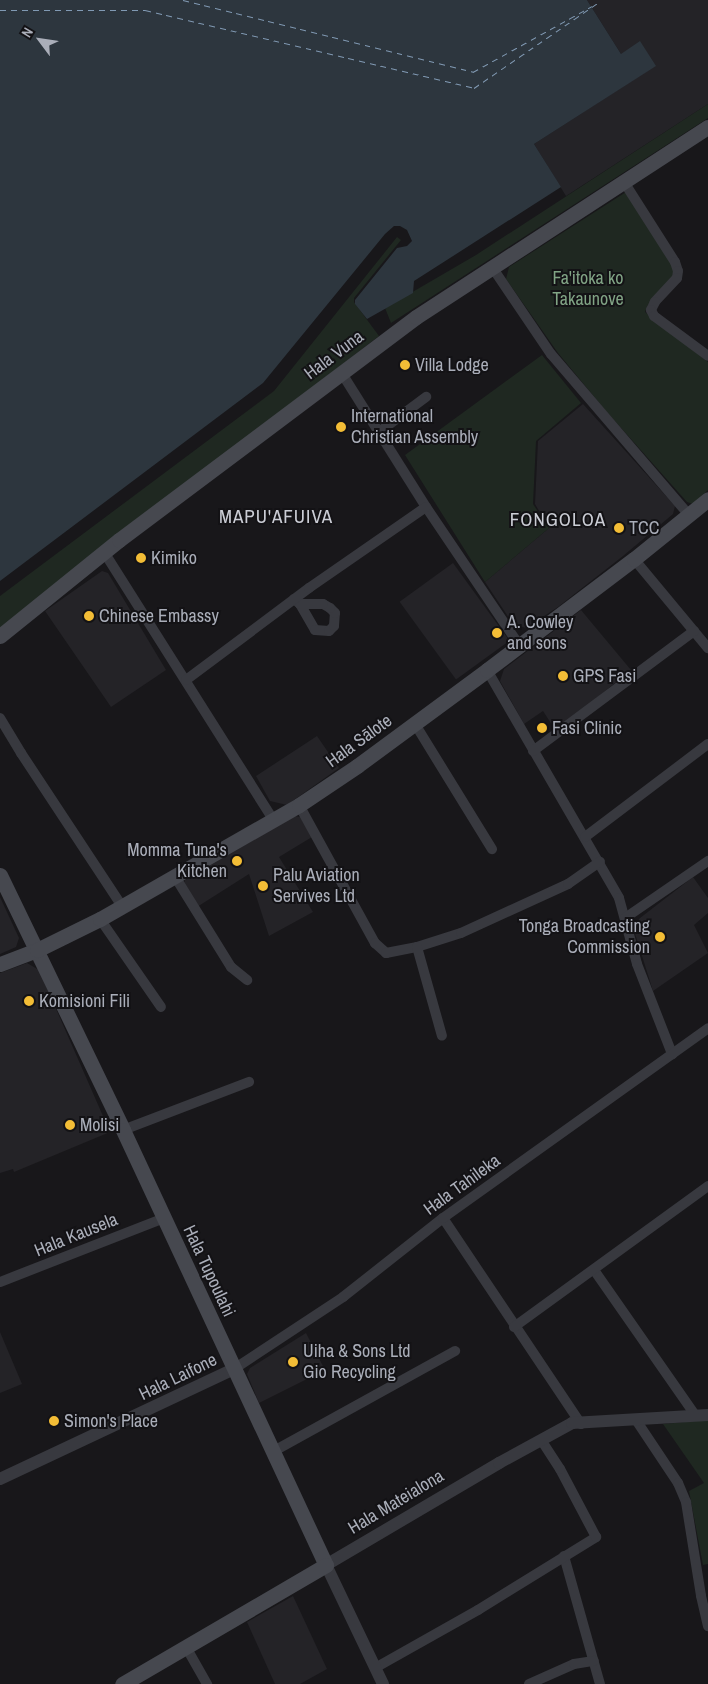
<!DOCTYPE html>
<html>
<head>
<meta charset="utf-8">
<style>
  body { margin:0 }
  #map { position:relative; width:708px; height:1684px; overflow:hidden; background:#18171a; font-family:"Archivo Narrow",sans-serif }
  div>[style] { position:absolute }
  .built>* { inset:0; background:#242327; transform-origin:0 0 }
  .green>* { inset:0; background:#1f2821 }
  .water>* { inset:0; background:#2d363e }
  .ferry>* { height:1px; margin-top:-0.5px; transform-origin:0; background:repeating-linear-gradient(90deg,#819ab4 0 6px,transparent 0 11px) }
  .minor>* { height:10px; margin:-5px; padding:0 5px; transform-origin:5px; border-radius:5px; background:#38393f }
  .tertiary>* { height:12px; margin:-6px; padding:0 6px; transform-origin:6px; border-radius:6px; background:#38393f }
  .secondary>* { height:15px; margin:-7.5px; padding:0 7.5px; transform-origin:7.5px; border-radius:7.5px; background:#46484f }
  .dots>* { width:14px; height:14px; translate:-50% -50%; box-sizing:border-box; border:2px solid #131215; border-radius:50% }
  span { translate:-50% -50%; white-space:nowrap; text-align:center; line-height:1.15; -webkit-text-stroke:4px #131215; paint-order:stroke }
  .park-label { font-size:18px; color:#81a485 }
  .street-label { font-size:18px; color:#aaaeb9 }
  .poi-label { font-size:18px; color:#aaaeb9 }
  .left { translate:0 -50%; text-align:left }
  .right { translate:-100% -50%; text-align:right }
  .neighbourhood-label { font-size:19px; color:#cbcdd5; letter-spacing:1px }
  .north { position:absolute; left:15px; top:15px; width:50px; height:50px; -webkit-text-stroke:4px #131215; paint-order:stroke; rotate:301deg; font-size:14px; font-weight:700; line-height:20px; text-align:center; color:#aaaeb9 }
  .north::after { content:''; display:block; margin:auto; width:18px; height:22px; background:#aaaeb9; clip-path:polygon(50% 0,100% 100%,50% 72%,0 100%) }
</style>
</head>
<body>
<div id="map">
  <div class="built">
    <i style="clip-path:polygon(587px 0,708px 0,708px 104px,566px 196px,534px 144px,655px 66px,621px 54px)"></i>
    <i style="clip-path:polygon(583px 404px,675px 506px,673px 514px,623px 556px,558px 607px,526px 628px,513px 624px,485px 582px,549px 528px,535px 504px,538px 441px)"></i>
    <i style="left:453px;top:563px;width:96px;height:66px;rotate:54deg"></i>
    <i style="clip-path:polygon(102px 571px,108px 573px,166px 670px,111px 707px,45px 611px)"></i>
    <i style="clip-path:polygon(581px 610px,631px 670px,556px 731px,543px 711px,524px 724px,500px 681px,504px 669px)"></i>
    <i style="clip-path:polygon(317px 736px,339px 768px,287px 805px,270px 801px,256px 776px)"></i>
    <i style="clip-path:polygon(295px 816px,300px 817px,312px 837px,279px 857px,313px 912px,269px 936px,249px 874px,197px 907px,183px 885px,185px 880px)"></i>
    <i style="clip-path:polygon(693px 877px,708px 898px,708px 913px,694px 925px,708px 953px,653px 991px,633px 927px,640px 918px)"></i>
    <i style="clip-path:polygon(0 897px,19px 938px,16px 947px,0 954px)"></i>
    <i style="clip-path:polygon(27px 963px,39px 970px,110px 1132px,14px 1172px,13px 1169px,0 1173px,0 973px)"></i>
    <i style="clip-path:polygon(0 1332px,22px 1384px,0 1393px)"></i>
    <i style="clip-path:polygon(306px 1333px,325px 1370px,259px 1403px,247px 1374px,250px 1368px)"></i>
    <i style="clip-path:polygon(293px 1596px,327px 1669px,300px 1684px,275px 1684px,247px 1622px)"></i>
  </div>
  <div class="green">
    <i style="clip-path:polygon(708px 104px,708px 118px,391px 323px,385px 308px,476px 255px)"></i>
    <i style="clip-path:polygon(626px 192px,675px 267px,673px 277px,648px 305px,645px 312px,708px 362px,708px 490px,693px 504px,687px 502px,606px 411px,558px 353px,506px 279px,509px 267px)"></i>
    <i style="clip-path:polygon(397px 237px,401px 240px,354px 298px,354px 302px,379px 336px,0 628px,0 596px,274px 391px)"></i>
    <i style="clip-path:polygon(542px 355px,581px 403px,536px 441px,533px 504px,549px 528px,485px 582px,405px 455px)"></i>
    <i style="clip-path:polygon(708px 1420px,708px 1564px,703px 1565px,689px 1491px,704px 1483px,663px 1424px)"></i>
  </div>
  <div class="water">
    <i style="clip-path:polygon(0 0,587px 0,621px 54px,640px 41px,656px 66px,534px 144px,561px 187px,414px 281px,413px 293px,367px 319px,355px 304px,355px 300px,397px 248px,407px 246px,412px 241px,407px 230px,400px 226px,394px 226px,385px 234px,263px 383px,0 581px)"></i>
  </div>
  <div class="ferry">
    <i style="left:183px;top:0;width:299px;rotate:13.9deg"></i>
    <i style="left:473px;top:72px;width:136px;rotate:-29deg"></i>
    <i style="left:0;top:10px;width:145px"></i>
    <i style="left:145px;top:10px;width:338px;rotate:13.3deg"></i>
    <i style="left:474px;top:88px;width:152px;rotate:-34.5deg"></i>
  </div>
  <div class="minor">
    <i style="left:624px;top:182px;width:95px;rotate:57.5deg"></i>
    <i style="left:675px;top:262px;width:9px;rotate:72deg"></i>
    <i style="left:678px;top:271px;width:7px;rotate:98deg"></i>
    <i style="left:677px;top:278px;width:33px;rotate:133deg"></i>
    <i style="left:655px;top:302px;width:9px;rotate:117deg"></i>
    <i style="left:651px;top:310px;width:7px;rotate:63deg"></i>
    <i style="left:654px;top:316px;width:67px;rotate:36.5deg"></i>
    <i style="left:492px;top:267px;width:105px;rotate:55.9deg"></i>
    <i style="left:551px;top:354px;width:212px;rotate:49.4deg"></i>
    <i style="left:341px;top:372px;width:160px;rotate:57.8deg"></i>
    <i style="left:426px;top:507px;width:166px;rotate:56deg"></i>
    <i style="left:379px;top:432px;width:59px;rotate:-36.7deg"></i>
    <i style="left:104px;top:552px;width:316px;rotate:57.7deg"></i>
    <i style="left:634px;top:559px;width:116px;rotate:50.3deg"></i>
    <i style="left:294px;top:599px;width:8px;rotate:40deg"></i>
    <i style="left:300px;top:604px;width:30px;rotate:60deg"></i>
    <i style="left:315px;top:630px;width:14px;rotate:4deg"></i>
    <i style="left:329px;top:631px;width:7px;rotate:-45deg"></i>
    <i style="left:334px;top:626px;width:13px;rotate:-86deg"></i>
    <i style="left:335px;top:613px;width:7px;rotate:-135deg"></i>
    <i style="left:330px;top:608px;width:8px;rotate:-150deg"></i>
    <i style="left:323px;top:604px;width:23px;rotate:180deg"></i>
    <i style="left:487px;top:670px;width:263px;rotate:59.9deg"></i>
    <i style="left:619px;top:898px;width:68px;rotate:74.7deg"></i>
    <i style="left:637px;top:964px;width:97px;rotate:68.7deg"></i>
    <i style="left:186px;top:680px;width:154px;rotate:-36.8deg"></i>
    <i style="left:309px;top:588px;width:142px;rotate:-34.7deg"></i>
    <i style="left:0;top:718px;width:41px;rotate:59deg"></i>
    <i style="left:21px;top:753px;width:183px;rotate:56.6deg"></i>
    <i style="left:415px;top:724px;width:147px;rotate:58.4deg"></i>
    <i style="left:533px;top:751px;width:201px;rotate:-36.7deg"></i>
    <i style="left:299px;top:805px;width:158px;rotate:61.2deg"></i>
    <i style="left:375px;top:943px;width:15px;rotate:42deg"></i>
    <i style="left:386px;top:953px;width:32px;rotate:-11deg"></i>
    <i style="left:417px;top:947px;width:46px;rotate:-17.7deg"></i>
    <i style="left:461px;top:933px;width:118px;rotate:-24.6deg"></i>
    <i style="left:568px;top:884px;width:39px;rotate:-35deg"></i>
    <i style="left:585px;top:837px;width:154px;rotate:-37.1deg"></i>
    <i style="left:174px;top:875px;width:108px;rotate:58.2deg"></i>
    <i style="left:231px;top:967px;width:21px;rotate:39deg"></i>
    <i style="left:625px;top:918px;width:101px;rotate:-34.5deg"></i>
    <i style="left:100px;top:919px;width:107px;rotate:55.3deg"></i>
    <i style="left:417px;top:947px;width:92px;rotate:74.3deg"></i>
    <i style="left:123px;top:1130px;width:135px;rotate:-20.9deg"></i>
    <i style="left:443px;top:1218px;width:248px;rotate:56.2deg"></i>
    <i style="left:594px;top:1270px;width:178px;rotate:55.1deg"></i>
    <i style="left:0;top:1282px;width:176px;rotate:-21.3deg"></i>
    <i style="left:514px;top:1327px;width:240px;rotate:-36deg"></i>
    <i style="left:234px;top:1369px;width:131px;rotate:-33.4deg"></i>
    <i style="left:343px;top:1297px;width:127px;rotate:-38.3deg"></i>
    <i style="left:443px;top:1218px;width:326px;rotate:-35.6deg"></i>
    <i style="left:636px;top:1420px;width:76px;rotate:56.3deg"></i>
    <i style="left:678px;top:1483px;width:21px;rotate:67deg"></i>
    <i style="left:686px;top:1502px;width:95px;rotate:80.9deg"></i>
    <i style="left:701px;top:1596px;width:31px;rotate:77deg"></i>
    <i style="left:274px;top:1451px;width:207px;rotate:-28.9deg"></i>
    <i style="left:564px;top:1556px;width:133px;rotate:74.3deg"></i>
    <i style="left:186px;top:1647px;width:43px;rotate:60.4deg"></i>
    <i style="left:375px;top:1668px;width:118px;rotate:-29.4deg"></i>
    <i style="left:478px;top:1610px;width:139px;rotate:-31.7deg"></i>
    <i style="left:596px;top:1537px;width:77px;rotate:-117.9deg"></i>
    <i style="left:560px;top:1469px;width:35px;rotate:-123deg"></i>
    <i style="left:529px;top:1684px;width:49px;rotate:-24deg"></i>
    <i style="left:574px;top:1664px;width:20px;rotate:-9deg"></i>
  </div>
  <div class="tertiary">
    <i style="left:0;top:1479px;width:259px;rotate:-25.2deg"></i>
    <i style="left:383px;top:1684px;width:132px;rotate:-115.6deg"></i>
    <i style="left:326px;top:1565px;width:201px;rotate:-30.5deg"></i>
    <i style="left:499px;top:1463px;width:83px;rotate:-28.7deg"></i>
    <i style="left:572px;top:1423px;width:136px;rotate:-3.4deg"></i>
  </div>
  <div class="secondary">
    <i style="left:0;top:636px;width:153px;rotate:-38.9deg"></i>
    <i style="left:119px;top:540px;width:371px;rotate:-36.9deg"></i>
    <i style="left:416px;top:317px;width:348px;rotate:-33.1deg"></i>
    <i style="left:0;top:875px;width:283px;rotate:64.2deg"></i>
    <i style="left:123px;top:1130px;width:480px;rotate:65deg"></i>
    <i style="left:326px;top:1565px;width:236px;rotate:149.7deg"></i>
    <i style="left:0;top:964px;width:40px;rotate:-21deg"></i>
    <i style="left:37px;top:950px;width:70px;rotate:-26.2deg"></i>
    <i style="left:100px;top:919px;width:229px;rotate:-29.8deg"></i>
    <i style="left:299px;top:805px;width:70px;rotate:-33.9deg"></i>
    <i style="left:357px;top:766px;width:162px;rotate:-36.4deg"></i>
    <i style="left:487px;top:670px;width:184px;rotate:-37.1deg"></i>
    <i style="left:634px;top:559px;width:95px;rotate:-39deg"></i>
  </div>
  <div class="dots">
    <i style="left:405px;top:365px;background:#f3bd36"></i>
    <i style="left:341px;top:427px;background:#f3bd36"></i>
    <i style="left:619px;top:528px;background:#f3bd36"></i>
    <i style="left:141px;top:558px;background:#f3bd36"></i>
    <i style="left:89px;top:616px;background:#f3bd36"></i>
    <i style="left:497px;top:633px;background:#f3bd36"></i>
    <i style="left:563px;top:676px;background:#f3bd36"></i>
    <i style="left:542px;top:728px;background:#f3bd36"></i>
    <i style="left:237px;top:861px;background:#f3bd36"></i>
    <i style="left:263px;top:886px;background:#f3bd36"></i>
    <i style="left:660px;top:937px;background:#f3bd36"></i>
    <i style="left:29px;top:1001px;background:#f3bd36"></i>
    <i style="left:70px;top:1125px;background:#f3bd36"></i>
    <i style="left:293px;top:1362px;background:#f3bd36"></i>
    <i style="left:54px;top:1421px;background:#f3bd36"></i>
  </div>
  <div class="park-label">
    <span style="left:588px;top:289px">Fa'itoka ko<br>Takaunove</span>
  </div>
  <div class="street-label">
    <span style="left:334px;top:355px;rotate:-37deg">Hala Vuna</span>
    <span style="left:359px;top:741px;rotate:-36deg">Hala Sālote</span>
    <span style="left:462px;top:1185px;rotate:-36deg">Hala Tahileka</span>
    <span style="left:76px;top:1235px;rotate:-22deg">Hala Kausela</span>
    <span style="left:209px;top:1271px;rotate:65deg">Hala Tupoulahi</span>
    <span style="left:178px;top:1377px;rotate:-26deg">Hala Laifone</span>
    <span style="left:396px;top:1502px;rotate:-31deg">Hala Mateialona</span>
  </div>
  <div class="poi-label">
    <span class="left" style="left:415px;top:365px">Villa Lodge</span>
    <span class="left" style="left:351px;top:427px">International<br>Christian Assembly</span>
    <span class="left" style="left:629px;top:528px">TCC</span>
    <span class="left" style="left:151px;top:558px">Kimiko</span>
    <span class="left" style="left:99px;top:616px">Chinese Embassy</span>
    <span class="left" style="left:507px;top:633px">A. Cowley<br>and sons</span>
    <span class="left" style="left:573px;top:676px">GPS Fasi</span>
    <span class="left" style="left:552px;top:728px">Fasi Clinic</span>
    <span class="right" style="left:227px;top:861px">Momma Tuna's<br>Kitchen</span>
    <span class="left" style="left:273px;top:886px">Palu Aviation<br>Servives Ltd</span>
    <span class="right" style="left:650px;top:937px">Tonga Broadcasting<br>Commission</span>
    <span class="left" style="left:39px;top:1001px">Komisioni Fili</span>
    <span class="left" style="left:80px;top:1125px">Molisi</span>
    <span class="left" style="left:303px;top:1362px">Uiha &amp; Sons Ltd<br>Gio Recycling</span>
    <span class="left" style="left:64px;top:1421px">Simon's Place</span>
  </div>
  <div class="neighbourhood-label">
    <span style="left:276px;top:517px">MAPU'AFUIVA</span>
    <span style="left:558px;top:520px">FONGOLOA</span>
  </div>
  <div class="north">N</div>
</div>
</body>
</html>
